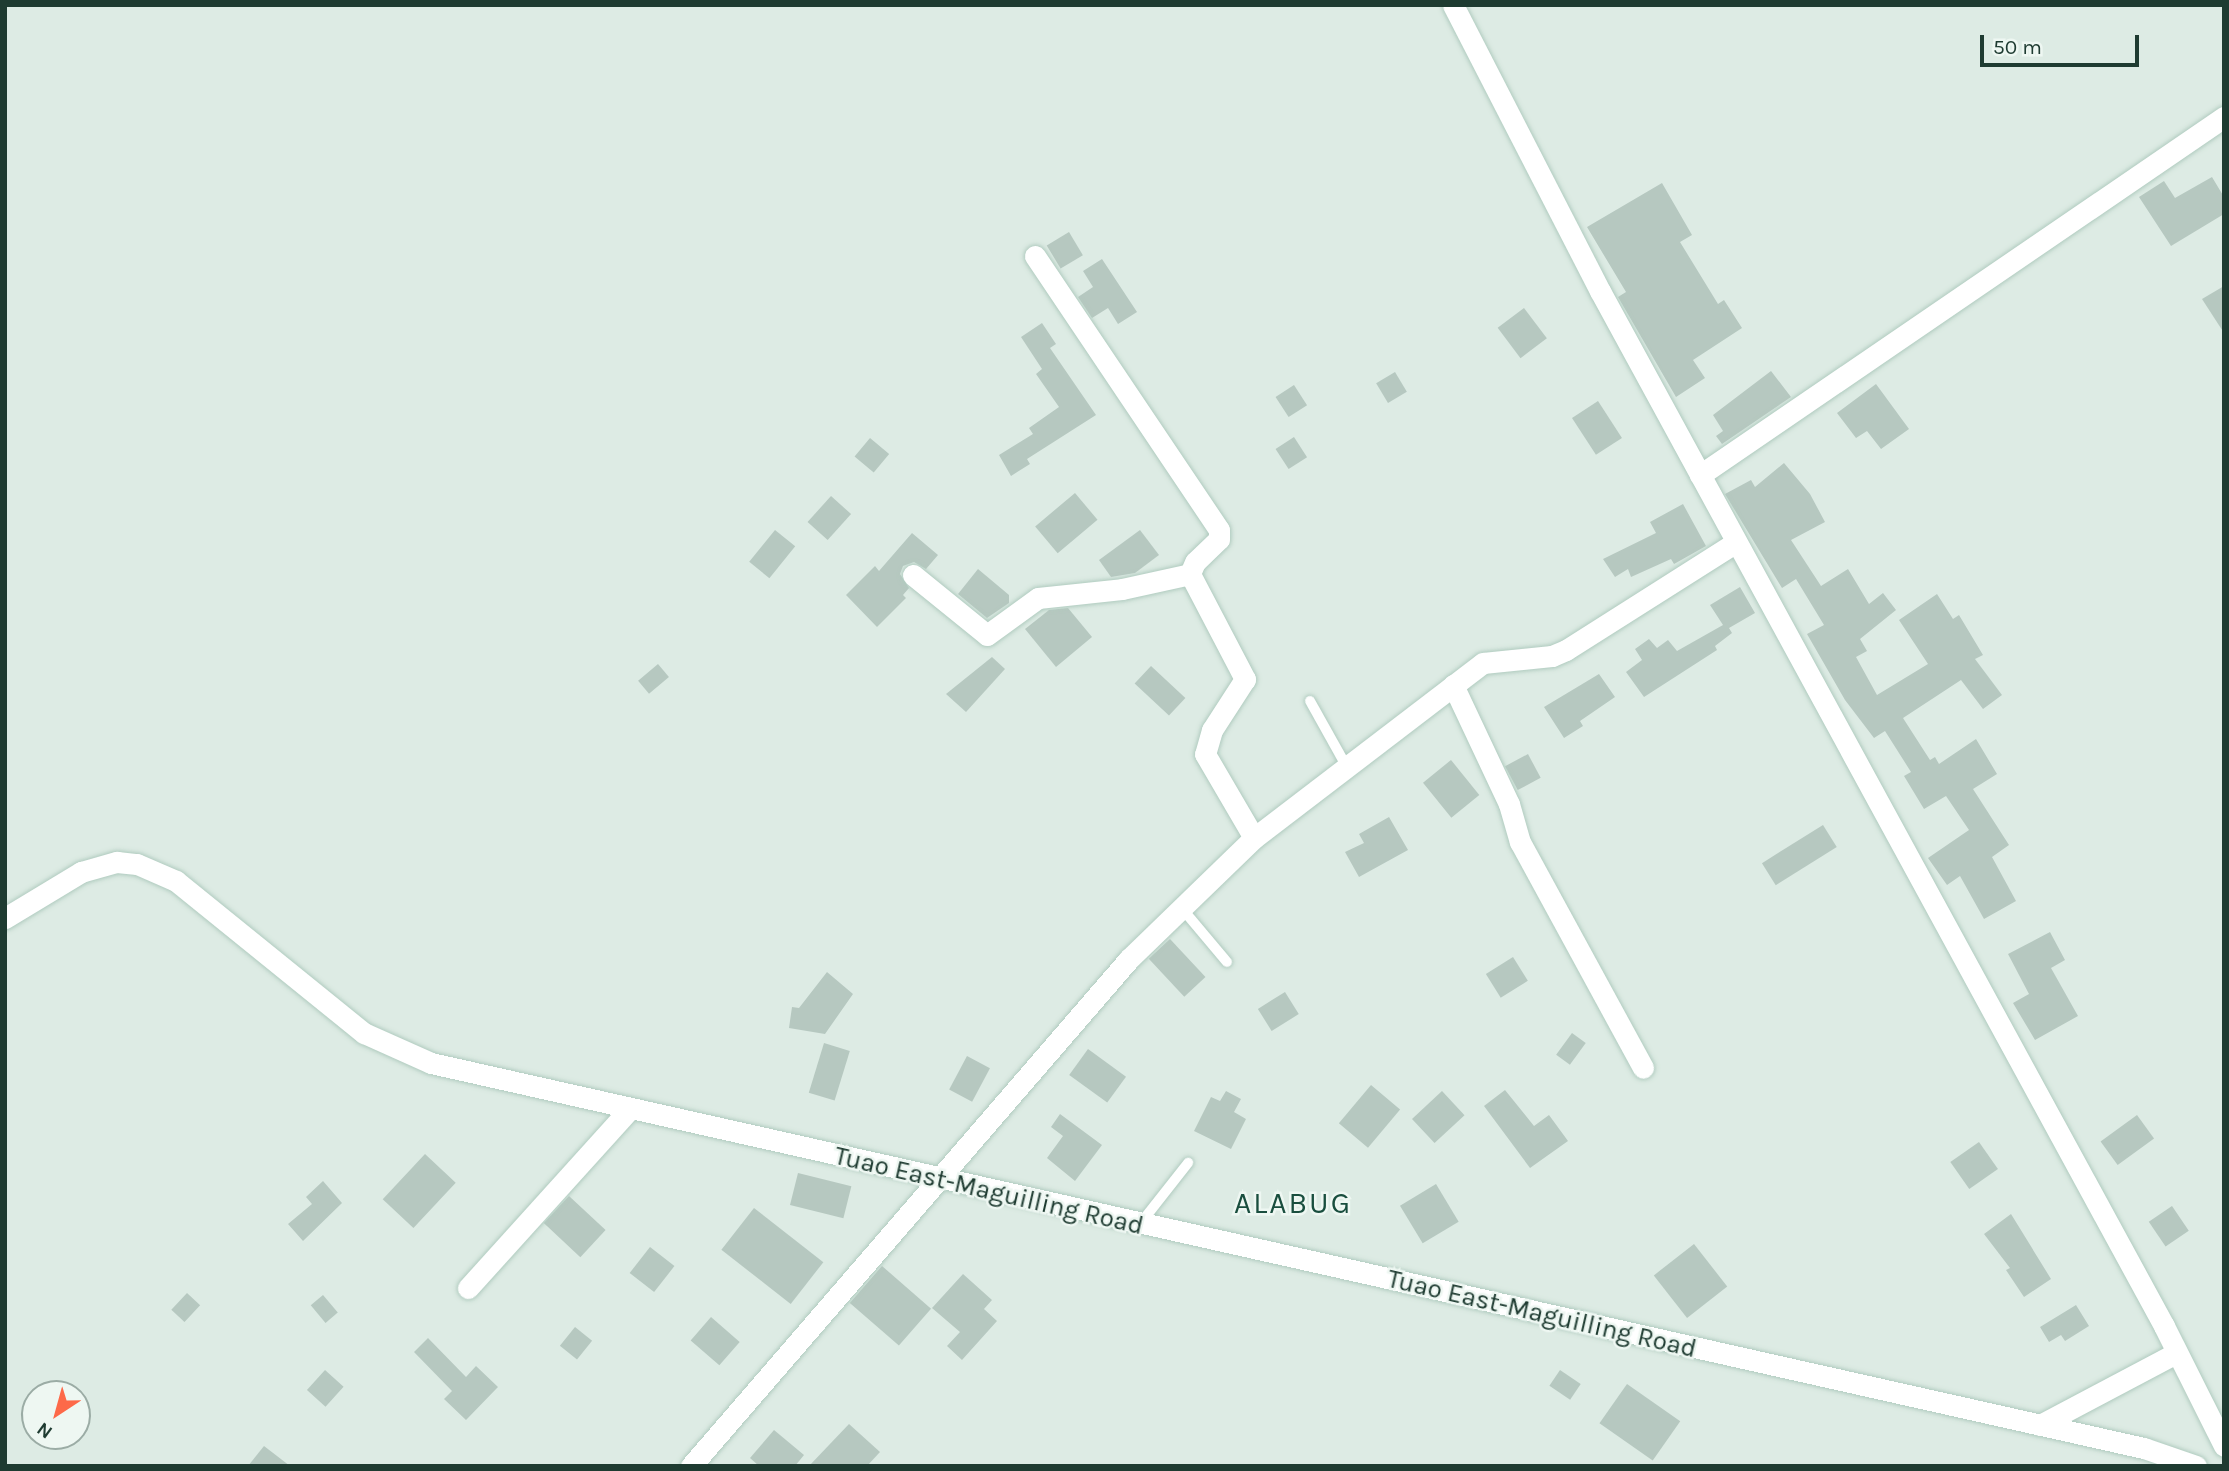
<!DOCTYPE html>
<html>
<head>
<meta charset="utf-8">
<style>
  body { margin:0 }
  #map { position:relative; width:2229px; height:1471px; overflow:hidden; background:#ddebe4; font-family:Karla,sans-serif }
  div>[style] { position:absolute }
  .building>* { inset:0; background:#b6c8c0; transform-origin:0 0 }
  .roads { filter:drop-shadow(0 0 2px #b0cbbf) drop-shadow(0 0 2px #b0cbbf) }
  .lane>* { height:10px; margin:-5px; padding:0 5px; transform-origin:5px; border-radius:5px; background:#fff }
  .street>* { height:21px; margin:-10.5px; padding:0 10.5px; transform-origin:10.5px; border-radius:10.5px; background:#fff }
  .secondary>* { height:21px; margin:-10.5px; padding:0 10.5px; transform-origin:10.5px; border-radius:10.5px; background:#fff }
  span { translate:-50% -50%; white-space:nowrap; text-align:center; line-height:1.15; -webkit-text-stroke:5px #eef7f2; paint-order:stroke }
  .street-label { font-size:26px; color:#1e3b31 }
  .quarter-label { font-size:30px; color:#194e3e; letter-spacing:2px }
  .frame { position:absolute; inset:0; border:7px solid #1e3b31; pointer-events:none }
  .north { position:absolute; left:21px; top:1380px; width:70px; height:70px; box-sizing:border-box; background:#eef7f2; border:2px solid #9baca5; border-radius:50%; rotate:216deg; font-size:19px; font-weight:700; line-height:28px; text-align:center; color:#1e3b31 }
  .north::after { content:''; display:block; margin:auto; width:24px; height:32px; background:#fd6949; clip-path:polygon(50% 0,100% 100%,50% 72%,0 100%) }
  .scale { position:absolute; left:1980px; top:35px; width:159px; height:32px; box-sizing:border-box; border:4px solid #1e3b31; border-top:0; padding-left:9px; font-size:21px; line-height:24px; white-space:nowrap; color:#1e3b31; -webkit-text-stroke:5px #eef7f2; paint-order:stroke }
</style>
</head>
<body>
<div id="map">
  <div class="building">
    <i style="clip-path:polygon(2212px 177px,2224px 197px,2224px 214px,2171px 246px,2139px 197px,2164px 181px,2175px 198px)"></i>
    <i style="clip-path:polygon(1662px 183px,1692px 235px,1680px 242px,1718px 304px,1724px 300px,1742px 328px,1693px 360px,1705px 378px,1676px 397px,1618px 297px,1626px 292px,1587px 227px)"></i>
    <i style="left:1069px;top:232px;width:27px;height:26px;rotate:59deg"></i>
    <i style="clip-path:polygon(1102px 259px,1137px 312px,1118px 324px,1108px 308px,1092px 318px,1078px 297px,1093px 287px,1083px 271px)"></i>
    <i style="clip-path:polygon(2224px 286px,2224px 333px,2202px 299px)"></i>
    <i style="left:1524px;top:308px;width:38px;height:33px;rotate:53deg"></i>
    <i style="clip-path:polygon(1042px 323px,1056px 344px,1050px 348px,1096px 415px,1027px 459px,1030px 464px,1011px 476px,999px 455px,1033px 434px,1029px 428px,1059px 407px,1036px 374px,1042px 369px,1021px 337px)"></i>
    <i style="clip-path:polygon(1771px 371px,1791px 397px,1722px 444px,1716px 436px,1723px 431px,1713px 415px)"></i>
    <i style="left:1395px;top:372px;width:23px;height:22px;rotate:59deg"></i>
    <i style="clip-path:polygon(1876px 384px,1909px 429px,1881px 449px,1867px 431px,1856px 438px,1837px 413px)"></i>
    <i style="left:1294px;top:385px;width:24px;height:22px;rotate:57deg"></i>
    <i style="left:1598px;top:401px;width:44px;height:31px;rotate:57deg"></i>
    <i style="left:1294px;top:437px;width:24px;height:22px;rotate:57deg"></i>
    <i style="left:870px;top:438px;width:25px;height:24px;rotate:40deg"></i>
    <i style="clip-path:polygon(1784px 463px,1810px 494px,1825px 522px,1791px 540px,1821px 586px,1848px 569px,1869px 604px,1883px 593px,1896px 610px,1860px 639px,1867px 651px,1856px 657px,1877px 695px,1928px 664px,1899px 620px,1937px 594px,1953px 619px,1959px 615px,1983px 655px,1975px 659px,2002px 695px,1983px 709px,1961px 680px,1903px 718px,1930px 760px,1935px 757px,1939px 764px,1976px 739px,1997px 774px,1973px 789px,2009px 845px,1992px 857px,2016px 901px,1984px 919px,1960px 876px,1947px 885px,1928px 858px,1969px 830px,1946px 796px,1924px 809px,1904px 776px,1911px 772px,1885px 731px,1874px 738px,1845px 700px,1807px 634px,1824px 625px,1796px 579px,1782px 588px,1725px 494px,1751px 480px,1755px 487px)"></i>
    <i style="left:1075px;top:493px;width:35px;height:52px;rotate:50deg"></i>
    <i style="left:831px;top:496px;width:27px;height:35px;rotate:42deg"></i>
    <i style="clip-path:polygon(1683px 504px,1706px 546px,1674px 564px,1671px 559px,1631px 577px,1628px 569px,1615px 577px,1603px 559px,1656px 533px,1650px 522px)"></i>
    <i style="left:775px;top:530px;width:26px;height:41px;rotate:39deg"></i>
    <i style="clip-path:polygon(1140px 530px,1159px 555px,1135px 573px,1111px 577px,1099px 560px)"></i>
    <i style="clip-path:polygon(912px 533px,938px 555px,926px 569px,914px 562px,903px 566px,900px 574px,909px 588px,903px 595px,906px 598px,877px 627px,846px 595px,875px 566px,879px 571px)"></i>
    <i style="clip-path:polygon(978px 569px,1009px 595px,1009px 603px,987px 618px,958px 594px)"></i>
    <i style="clip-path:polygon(1740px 587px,1755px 613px,1729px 628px,1732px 633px,1715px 646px,1717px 650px,1644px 697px,1626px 672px,1642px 660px,1635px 649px,1649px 639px,1657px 648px,1668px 640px,1677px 651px,1723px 625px,1710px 605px)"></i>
    <i style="clip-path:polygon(1068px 608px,1092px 637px,1056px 667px,1025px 629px,1049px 610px)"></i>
    <i style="clip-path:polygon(992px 657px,1005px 669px,966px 712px,946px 694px)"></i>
    <i style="left:658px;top:664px;width:17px;height:26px;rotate:50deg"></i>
    <i style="left:1151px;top:666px;width:47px;height:24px;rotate:43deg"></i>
    <i style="clip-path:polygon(1599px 674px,1615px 697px,1580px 721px,1583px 726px,1564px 738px,1544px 707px)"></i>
    <i style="left:1528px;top:754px;width:27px;height:26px;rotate:62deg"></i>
    <i style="left:1451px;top:760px;width:45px;height:36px;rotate:51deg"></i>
    <i style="clip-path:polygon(1389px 817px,1408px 850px,1359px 877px,1345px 852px,1364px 843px,1359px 834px)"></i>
    <i style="left:1823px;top:825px;width:26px;height:72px;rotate:58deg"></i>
    <i style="clip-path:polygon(2050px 932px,2065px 960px,2051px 968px,2078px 1016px,2035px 1040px,2013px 1003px,2029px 994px,2008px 954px)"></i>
    <i style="left:1170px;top:939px;width:52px;height:29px;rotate:47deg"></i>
    <i style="left:1513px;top:957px;width:28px;height:32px;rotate:58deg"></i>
    <i style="clip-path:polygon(827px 972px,853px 994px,825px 1034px,789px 1028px,792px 1007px,799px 1008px)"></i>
    <i style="left:1285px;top:992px;width:26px;height:32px;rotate:58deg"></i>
    <i style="left:1572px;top:1033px;width:17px;height:27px;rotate:36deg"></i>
    <i style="left:824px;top:1043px;width:27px;height:52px;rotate:17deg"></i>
    <i style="left:1088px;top:1049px;width:47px;height:32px;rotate:36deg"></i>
    <i style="left:967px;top:1056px;width:26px;height:38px;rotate:28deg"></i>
    <i style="left:1371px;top:1085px;width:38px;height:50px;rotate:40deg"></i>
    <i style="clip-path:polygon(1505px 1090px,1534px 1126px,1549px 1115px,1568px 1141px,1530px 1168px,1484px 1106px)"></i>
    <i style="clip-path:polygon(1226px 1091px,1241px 1099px,1234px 1112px,1246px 1119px,1231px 1149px,1194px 1131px,1211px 1097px,1220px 1101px)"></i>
    <i style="left:1442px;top:1091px;width:33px;height:41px;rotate:47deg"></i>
    <i style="clip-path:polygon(1060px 1114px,1102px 1145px,1075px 1181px,1047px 1158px,1063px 1136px,1051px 1127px)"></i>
    <i style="left:2137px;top:1115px;width:29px;height:45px;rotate:54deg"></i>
    <i style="left:1979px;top:1142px;width:33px;height:35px;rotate:55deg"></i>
    <i style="left:425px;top:1154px;width:42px;height:62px;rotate:43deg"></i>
    <i style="left:798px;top:1173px;width:55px;height:33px;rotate:14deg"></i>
    <i style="clip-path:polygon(323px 1181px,342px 1203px,303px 1241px,288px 1224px,312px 1204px,306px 1197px)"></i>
    <i style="left:1436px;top:1184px;width:44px;height:42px;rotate:59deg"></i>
    <i style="left:569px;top:1196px;width:50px;height:37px;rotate:43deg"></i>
    <i style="left:2172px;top:1206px;width:30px;height:28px;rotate:56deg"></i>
    <i style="left:754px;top:1208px;width:88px;height:53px;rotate:38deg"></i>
    <i style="clip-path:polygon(2011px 1214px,2051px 1279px,2024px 1297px,2006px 1270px,2010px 1268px,1984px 1234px)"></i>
    <i style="left:1694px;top:1244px;width:54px;height:51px;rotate:52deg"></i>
    <i style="left:650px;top:1247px;width:31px;height:33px;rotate:38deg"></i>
    <i style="left:882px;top:1266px;width:65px;height:49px;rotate:41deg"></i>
    <i style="clip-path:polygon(963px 1274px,992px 1300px,984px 1309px,997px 1321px,962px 1360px,947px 1346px,960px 1332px,932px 1308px)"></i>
    <i style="left:187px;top:1293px;width:18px;height:23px;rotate:43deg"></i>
    <i style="left:323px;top:1295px;width:23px;height:16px;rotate:50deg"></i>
    <i style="clip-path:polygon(2076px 1305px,2089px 1326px,2065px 1341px,2061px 1335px,2049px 1342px,2040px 1327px)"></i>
    <i style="left:711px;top:1317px;width:38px;height:31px;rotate:41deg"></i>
    <i style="left:575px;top:1327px;width:22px;height:24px;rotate:39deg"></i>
    <i style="clip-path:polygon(428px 1338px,466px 1377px,476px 1366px,498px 1387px,466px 1420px,444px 1399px,452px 1391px,414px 1352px)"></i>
    <i style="left:325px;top:1370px;width:25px;height:27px;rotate:42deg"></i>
    <i style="left:1560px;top:1370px;width:25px;height:19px;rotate:34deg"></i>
    <i style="left:1627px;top:1384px;width:65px;height:48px;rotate:35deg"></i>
    <i style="clip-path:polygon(849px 1424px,880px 1452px,867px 1466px,809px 1466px)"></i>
    <i style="clip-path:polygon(774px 1430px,804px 1455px,795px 1466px,759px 1466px,750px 1458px)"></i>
    <i style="clip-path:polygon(264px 1446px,290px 1466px,248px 1466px)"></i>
  </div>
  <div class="roads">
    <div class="lane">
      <i style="left:1310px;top:701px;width:78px;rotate:60.8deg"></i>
      <i style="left:1180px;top:906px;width:73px;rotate:50deg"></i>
      <i style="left:1140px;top:1224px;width:78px;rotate:-51.8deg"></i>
    </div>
    <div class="street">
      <i style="left:1453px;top:5px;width:322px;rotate:62.8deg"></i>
      <i style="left:1600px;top:291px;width:1179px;rotate:61.41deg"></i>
      <i style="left:2164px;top:1326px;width:134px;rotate:63.4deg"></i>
      <i style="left:1035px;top:256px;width:330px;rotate:56.1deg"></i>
      <i style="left:1219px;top:530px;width:9px;rotate:90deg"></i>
      <i style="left:1219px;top:539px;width:33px;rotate:136deg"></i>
      <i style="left:1195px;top:562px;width:13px;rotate:113deg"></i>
      <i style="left:1190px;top:574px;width:119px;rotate:62.4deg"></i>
      <i style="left:1245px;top:679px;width:61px;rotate:122.9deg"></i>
      <i style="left:1212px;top:730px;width:25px;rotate:106deg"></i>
      <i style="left:1205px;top:754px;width:97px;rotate:59.7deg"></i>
      <i style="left:1700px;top:475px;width:635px;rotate:-34.34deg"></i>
      <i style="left:913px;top:575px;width:95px;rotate:39deg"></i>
      <i style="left:987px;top:635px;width:63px;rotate:-36deg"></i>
      <i style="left:1038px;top:598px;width:84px;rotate:-6.1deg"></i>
      <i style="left:1122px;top:589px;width:70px;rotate:-12.4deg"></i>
      <i style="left:1453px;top:685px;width:132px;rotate:64.8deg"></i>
      <i style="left:1509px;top:804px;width:40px;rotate:74deg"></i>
      <i style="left:1520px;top:842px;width:257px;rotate:61.4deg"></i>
      <i style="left:468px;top:1288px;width:240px;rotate:-47.9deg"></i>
      <i style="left:2040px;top:1425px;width:154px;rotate:-27.9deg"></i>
      <i style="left:691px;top:1466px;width:670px;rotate:-49.18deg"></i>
      <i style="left:1129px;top:959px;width:174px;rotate:-44.1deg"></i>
      <i style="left:1254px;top:838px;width:288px;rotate:-37.4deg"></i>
      <i style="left:1483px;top:663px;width:69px;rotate:-5.8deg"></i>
      <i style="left:1552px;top:656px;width:15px;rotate:-23deg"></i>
      <i style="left:1566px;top:650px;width:201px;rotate:-32.4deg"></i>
    </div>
    <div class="secondary">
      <i style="left:5px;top:918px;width:89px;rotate:-31.2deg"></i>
      <i style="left:81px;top:872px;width:37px;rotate:-16deg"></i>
      <i style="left:117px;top:862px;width:20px;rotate:6deg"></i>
      <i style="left:137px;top:864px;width:43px;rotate:23.6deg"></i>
      <i style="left:176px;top:881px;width:242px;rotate:39deg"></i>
      <i style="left:364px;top:1033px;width:73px;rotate:24.1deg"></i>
      <i style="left:431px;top:1063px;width:1756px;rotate:12.67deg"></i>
      <i style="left:2144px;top:1448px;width:55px;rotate:19.1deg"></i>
    </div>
  </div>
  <div class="street-label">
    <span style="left:989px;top:1191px;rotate:13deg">Tuao East-Maguilling Road</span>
    <span style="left:1542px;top:1314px;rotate:13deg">Tuao East-Maguilling Road</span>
  </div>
  <div class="quarter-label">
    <span style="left:1293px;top:1203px">ALABUG</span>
  </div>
  <div class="frame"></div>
  <div class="north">N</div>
  <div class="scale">50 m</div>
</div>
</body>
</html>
